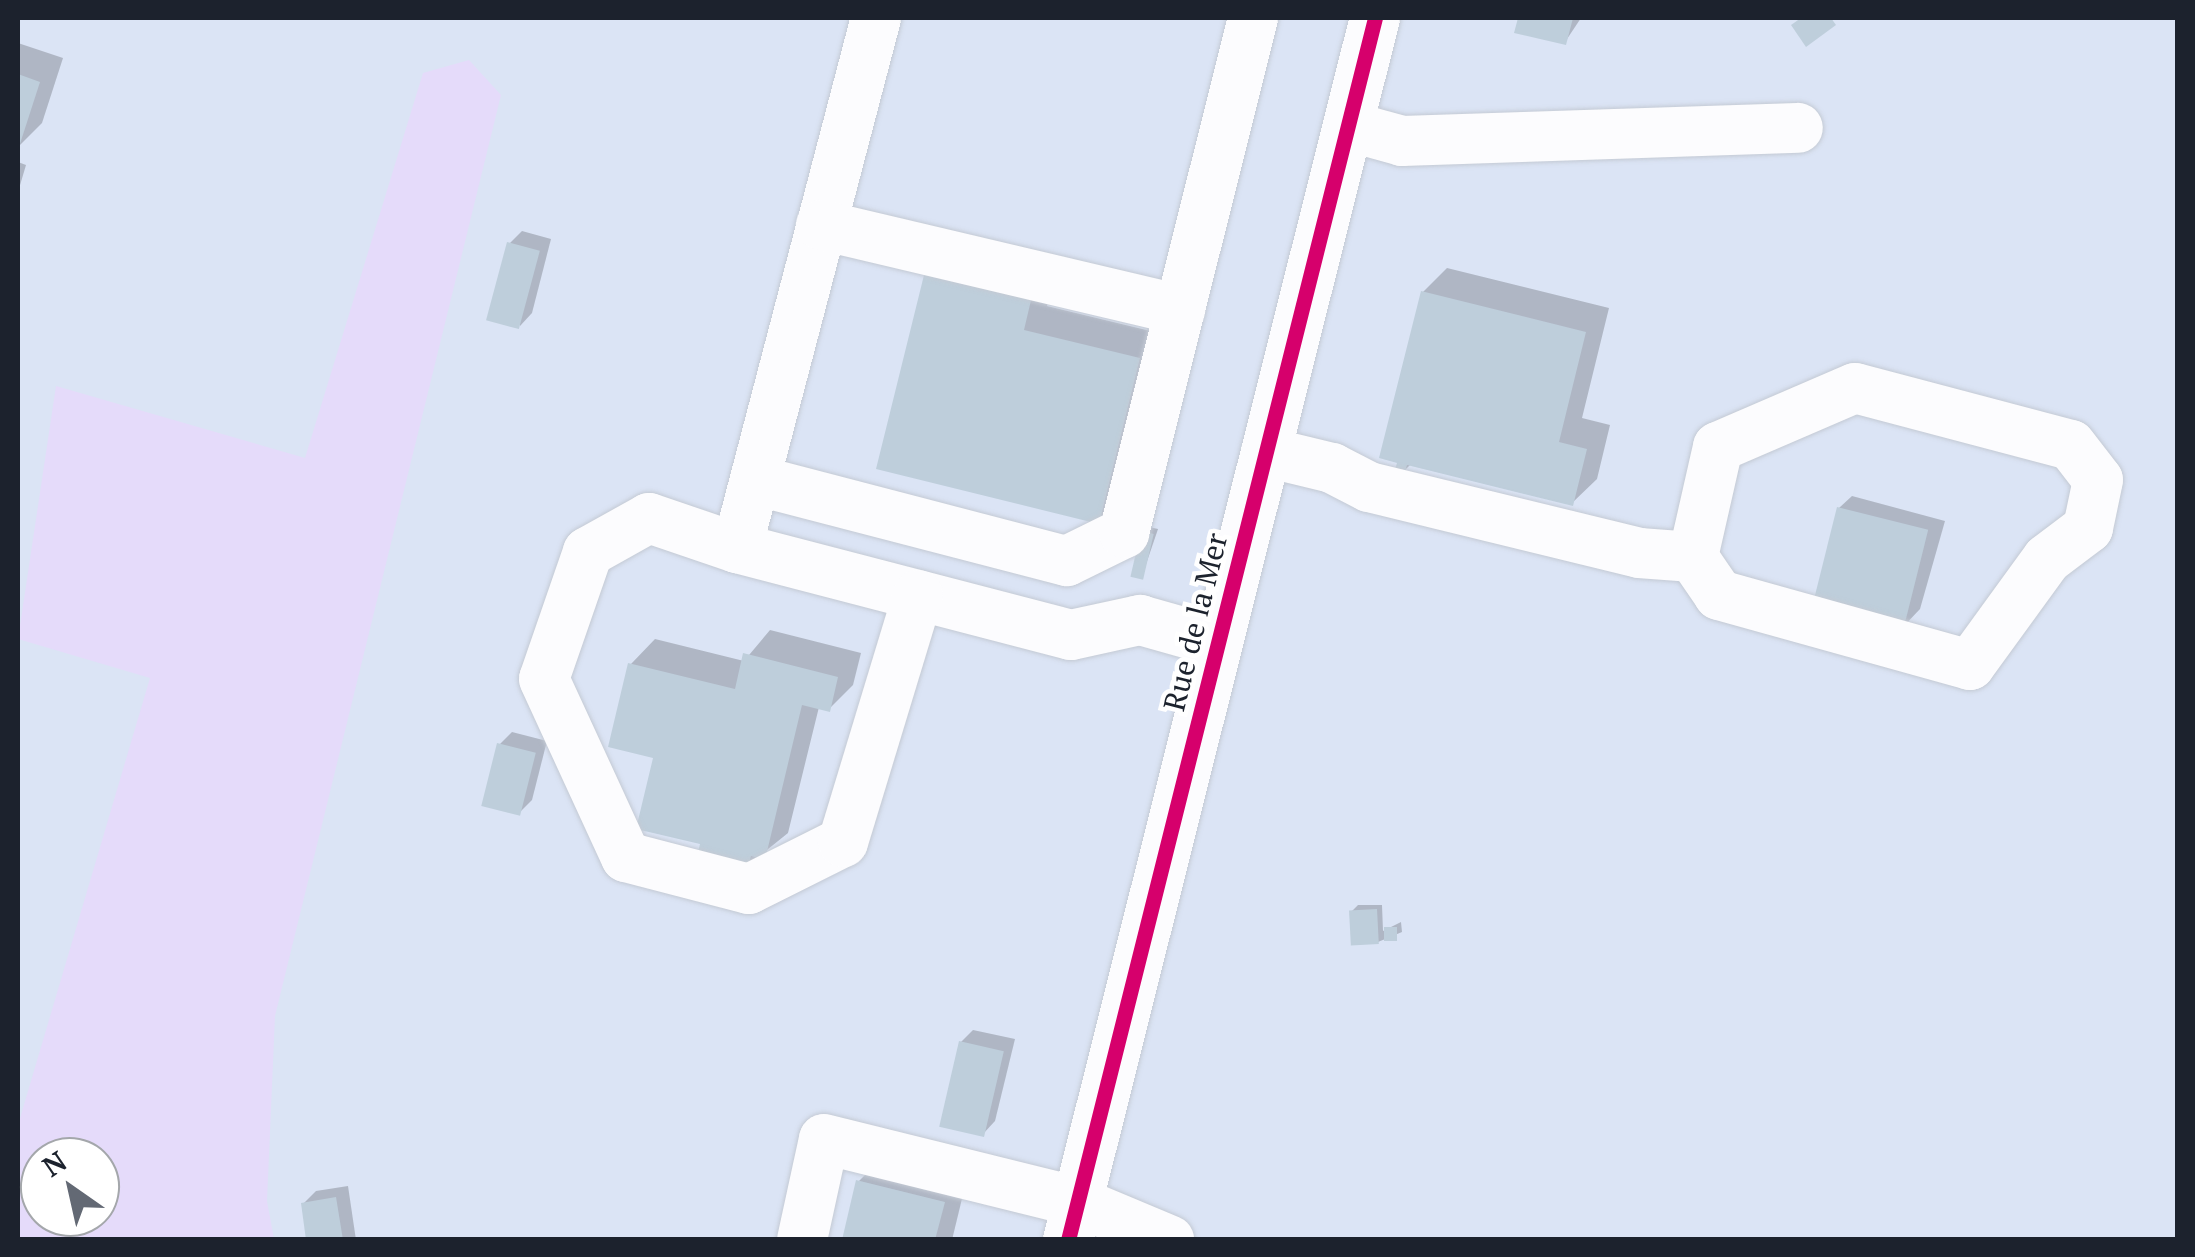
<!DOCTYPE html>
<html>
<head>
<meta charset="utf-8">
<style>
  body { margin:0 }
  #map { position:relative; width:2195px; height:1257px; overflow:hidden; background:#e8eef8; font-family:"PT Serif",serif }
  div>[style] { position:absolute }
  .built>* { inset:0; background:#dbe4f5 }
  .green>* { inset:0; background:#e5dbfa }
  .shadow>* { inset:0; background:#0003 }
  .building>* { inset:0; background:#becedb; transform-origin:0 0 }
  .roads { filter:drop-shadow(0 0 2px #c4cad4) drop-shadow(0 0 2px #c4cad4) }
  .minor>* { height:50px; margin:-25px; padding:0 25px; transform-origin:25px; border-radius:25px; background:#fcfcfe }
  .cycleway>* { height:15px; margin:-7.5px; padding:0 7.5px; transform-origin:7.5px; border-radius:7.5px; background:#d6006c }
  span { translate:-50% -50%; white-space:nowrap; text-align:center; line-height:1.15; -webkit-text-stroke:9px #fff; paint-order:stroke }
  .street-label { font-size:30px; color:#1c222d }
  .frame { position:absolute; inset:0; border:20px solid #1c222d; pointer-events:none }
  .north { position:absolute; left:20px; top:1137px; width:100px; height:100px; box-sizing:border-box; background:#fff; border:2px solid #a4a7ab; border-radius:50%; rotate:326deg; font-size:28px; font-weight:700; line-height:40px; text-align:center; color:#1c222d }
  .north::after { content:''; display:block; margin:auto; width:35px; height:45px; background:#636974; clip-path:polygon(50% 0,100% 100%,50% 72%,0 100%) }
</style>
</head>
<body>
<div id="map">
  <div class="built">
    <i style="clip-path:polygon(evenodd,18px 18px,2177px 18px,2177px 1239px,18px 1239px,18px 18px,40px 1157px,100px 1157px,100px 1217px,40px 1217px,40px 1157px)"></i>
  </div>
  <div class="green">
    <i style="clip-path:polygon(evenodd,469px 60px,501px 95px,275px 1016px,267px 1201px,274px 1239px,18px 1239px,18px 1125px,150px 678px,18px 639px,56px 386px,305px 458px,423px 73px,469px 60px,40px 1157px,100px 1157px,100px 1217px,40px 1217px,40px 1157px)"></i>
  </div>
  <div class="shadow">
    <i style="clip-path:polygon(1521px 18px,1581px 18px,1565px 42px,1517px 31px)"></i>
    <i style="clip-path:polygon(18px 43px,63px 58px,42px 123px,18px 147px)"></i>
    <i style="clip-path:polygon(18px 162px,26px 165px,18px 192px)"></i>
    <i style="clip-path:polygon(522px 231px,551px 239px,532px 313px,520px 326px,509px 244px)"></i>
    <i style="clip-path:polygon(1447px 268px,1609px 308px,1582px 418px,1610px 425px,1597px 479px,1572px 503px,1411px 464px,1403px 472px,1423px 292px)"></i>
    <i style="clip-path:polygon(1055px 273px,1047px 306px,1163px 334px,1123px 497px,1098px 521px,879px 467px)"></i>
    <i style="clip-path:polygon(1852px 496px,1945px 521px,1920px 609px,1902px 628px,1839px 508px)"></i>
    <i style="clip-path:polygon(1149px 527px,1158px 529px,1142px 576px)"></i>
    <i style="clip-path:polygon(770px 630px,861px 653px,853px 685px,829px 709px,819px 707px,788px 833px,747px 866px,703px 842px,656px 756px,631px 664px,655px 639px,744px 661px)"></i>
    <i style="clip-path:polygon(512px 732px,547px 741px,532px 800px,520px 812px,499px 745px)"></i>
    <i style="clip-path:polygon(1358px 905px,1382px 905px,1383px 931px,1401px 922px,1402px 932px,1378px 942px,1352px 911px)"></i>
    <i style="clip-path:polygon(973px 1030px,1015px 1039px,995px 1121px,983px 1134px,961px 1042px)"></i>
    <i style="clip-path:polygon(883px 1157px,967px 1178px,952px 1240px,844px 1240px,859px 1181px)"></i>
    <i style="clip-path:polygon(348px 1186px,356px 1240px,309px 1240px,303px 1204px,316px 1191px)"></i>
  </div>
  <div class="building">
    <i style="clip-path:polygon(1518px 18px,1573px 18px,1566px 45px,1514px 33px)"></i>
    <i style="clip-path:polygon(1801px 18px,1831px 18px,1836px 25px,1806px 47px,1791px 25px)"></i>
    <i style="clip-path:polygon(18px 74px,40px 82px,18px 150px)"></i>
    <i style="left:507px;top:242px;width:34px;height:81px;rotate:15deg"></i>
    <i style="clip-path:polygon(925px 271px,1032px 296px,1024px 330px,1140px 358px,1099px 524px,876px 469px)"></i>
    <i style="clip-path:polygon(1421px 291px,1586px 332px,1559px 442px,1587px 449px,1573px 506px,1407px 465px,1404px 474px,1394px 472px,1397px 463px,1379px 458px)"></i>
    <i style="left:1837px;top:507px;width:94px;height:104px;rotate:14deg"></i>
    <i style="left:1141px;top:531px;width:13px;height:47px;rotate:13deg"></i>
    <i style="clip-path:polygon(743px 653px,838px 677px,830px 712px,802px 705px,765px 860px,751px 856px,747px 869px,697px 857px,700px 844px,636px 829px,653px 758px,608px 747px,628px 663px,735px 689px)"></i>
    <i style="left:497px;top:743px;width:40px;height:65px;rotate:14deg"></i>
    <i style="left:1377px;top:909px;width:35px;height:28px;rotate:87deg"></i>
    <i style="left:1384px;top:927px;width:13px;height:14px"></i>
    <i style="left:959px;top:1041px;width:46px;height:88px;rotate:13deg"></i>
    <i style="clip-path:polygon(856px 1180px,945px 1202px,935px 1240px,842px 1240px)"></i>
    <i style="clip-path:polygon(336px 1197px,343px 1240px,306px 1240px,301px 1203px)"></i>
  </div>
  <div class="roads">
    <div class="minor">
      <i style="left:876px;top:18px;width:548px;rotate:104.7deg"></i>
      <i style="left:737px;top:548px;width:345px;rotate:14.6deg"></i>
      <i style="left:1071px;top:635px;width:71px;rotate:-12.3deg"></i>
      <i style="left:1140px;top:620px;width:81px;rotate:15.8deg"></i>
      <i style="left:1348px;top:126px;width:56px;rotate:15.5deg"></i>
      <i style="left:1402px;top:141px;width:396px;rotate:-1.9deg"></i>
      <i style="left:821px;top:225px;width:369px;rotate:13.3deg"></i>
      <i style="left:1855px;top:388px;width:223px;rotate:14.8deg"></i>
      <i style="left:2071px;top:445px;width:44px;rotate:52.4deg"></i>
      <i style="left:2098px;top:480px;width:49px;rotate:101.8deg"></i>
      <i style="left:2088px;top:528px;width:51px;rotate:142.9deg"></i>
      <i style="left:2047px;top:559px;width:131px;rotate:126deg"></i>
      <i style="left:1970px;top:665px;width:261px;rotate:-164.4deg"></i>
      <i style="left:1719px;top:595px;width:46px;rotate:-124.4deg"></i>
      <i style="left:1693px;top:557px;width:113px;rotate:-77.2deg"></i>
      <i style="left:1718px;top:447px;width:149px;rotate:-23.3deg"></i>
      <i style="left:1266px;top:452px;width:68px;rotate:13.6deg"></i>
      <i style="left:1332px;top:468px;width:42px;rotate:27.2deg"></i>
      <i style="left:1369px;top:487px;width:278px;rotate:13.7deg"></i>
      <i style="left:1639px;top:553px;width:54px;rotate:4.2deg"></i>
      <i style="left:755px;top:480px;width:322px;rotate:14.6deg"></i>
      <i style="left:1067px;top:561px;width:64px;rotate:-26.2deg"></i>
      <i style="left:1124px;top:533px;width:531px;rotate:-75.94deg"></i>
      <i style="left:737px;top:548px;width:93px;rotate:-161.2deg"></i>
      <i style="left:649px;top:518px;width:70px;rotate:150.9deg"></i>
      <i style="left:588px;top:552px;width:134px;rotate:109.1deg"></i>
      <i style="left:544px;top:679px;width:196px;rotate:65.3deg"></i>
      <i style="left:626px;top:857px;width:127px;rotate:14.6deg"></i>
      <i style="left:749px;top:889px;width:105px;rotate:-26.6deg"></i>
      <i style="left:843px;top:842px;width:258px;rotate:-73.1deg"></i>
      <i style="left:802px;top:1240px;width:103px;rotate:-77.7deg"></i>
      <i style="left:824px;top:1139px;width:262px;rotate:13.9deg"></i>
      <i style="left:1078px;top:1202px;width:99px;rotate:22.7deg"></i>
      <i style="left:1068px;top:1240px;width:1260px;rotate:-75.9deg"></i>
    </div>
  </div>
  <div class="cycleway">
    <i style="left:1068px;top:1240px;width:1260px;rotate:-75.9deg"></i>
  </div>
  <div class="street-label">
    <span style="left:1195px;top:622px;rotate:-76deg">Rue de la Mer</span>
  </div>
  <div class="frame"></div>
  <div class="north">N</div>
</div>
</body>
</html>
